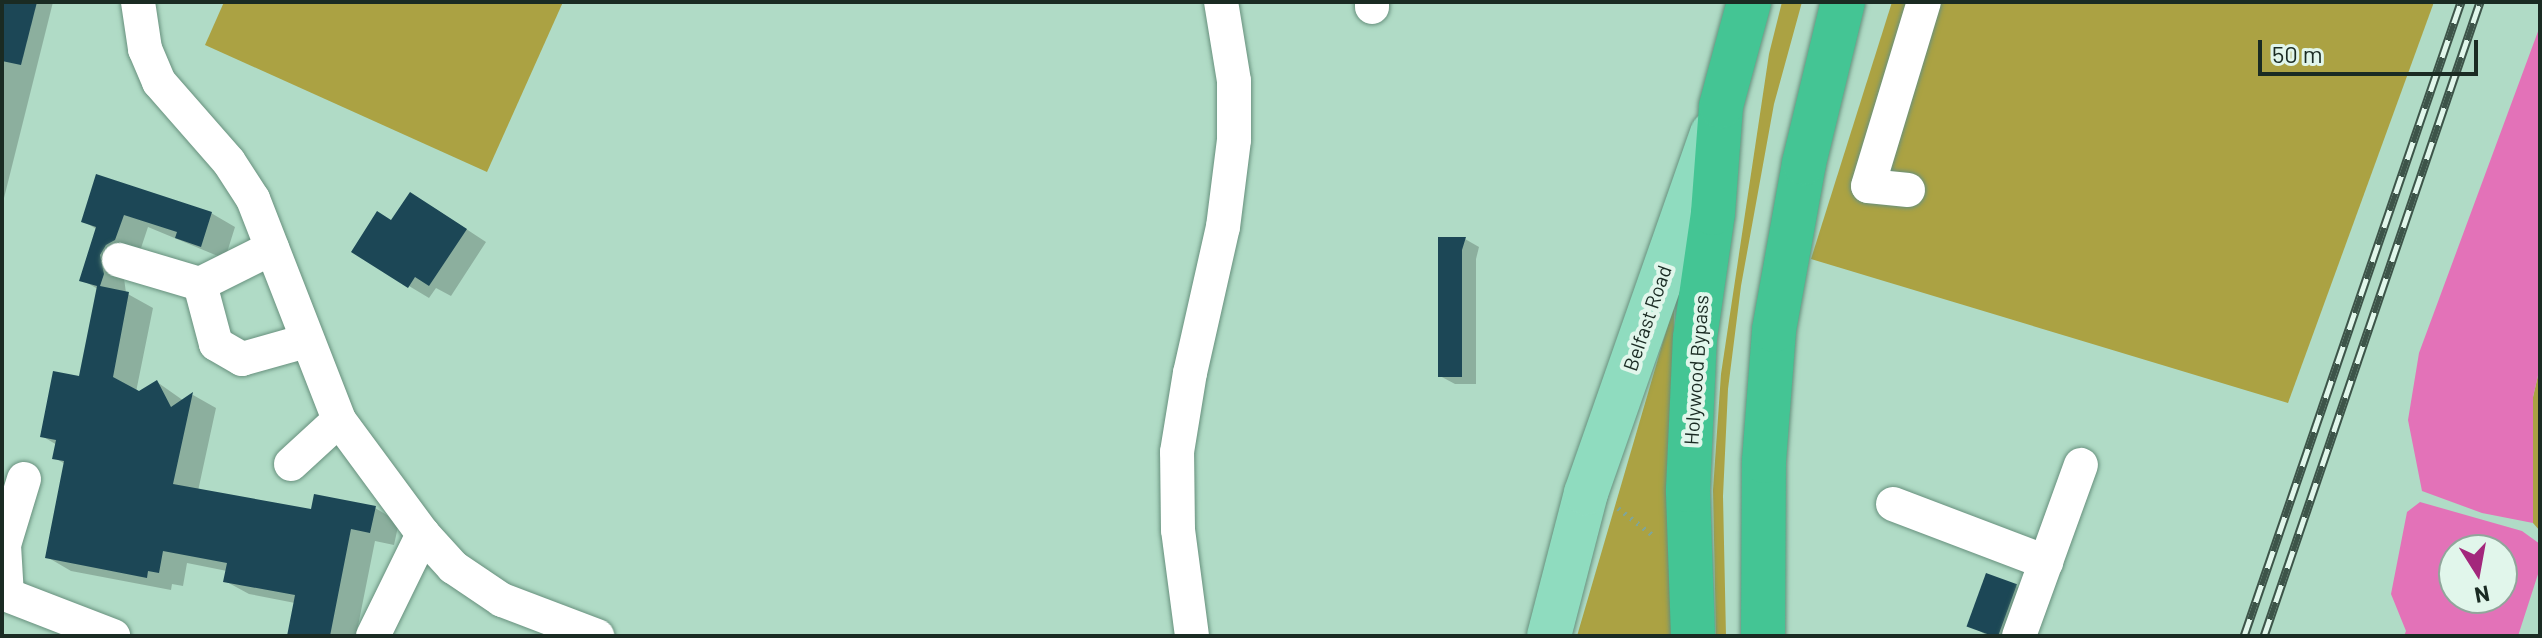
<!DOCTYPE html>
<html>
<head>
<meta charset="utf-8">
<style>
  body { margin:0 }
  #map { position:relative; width:2542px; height:638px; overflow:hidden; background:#b0dbc6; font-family:Barlow,sans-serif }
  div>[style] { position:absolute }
  .green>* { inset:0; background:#aba243 }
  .water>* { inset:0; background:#e372b8 }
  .shadow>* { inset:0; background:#0003 }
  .building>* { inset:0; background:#1c4756; transform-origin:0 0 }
  .path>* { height:5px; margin-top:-2.5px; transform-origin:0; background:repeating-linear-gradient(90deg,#82a594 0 2px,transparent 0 8px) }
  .roads { filter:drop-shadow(0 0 2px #67907d) drop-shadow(0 0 2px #67907d) }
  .minor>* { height:34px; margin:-17px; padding:0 17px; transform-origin:17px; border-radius:17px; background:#fff }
  .major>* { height:44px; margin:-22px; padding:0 22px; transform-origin:22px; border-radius:22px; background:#8fdcbf }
  .highway>* { height:44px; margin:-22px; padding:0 22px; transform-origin:22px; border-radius:22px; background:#44c594 }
  .rail>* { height:9px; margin-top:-4.5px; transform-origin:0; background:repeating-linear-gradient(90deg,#e1f6eb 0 18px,#3d5449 0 36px); box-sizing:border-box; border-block:2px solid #3d5449 }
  span { translate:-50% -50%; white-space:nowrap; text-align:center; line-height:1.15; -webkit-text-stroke:8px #e1f6eb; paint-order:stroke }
  .street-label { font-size:20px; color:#1a2b23 }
  .frame { position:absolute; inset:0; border:4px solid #1a2b23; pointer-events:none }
  .north { position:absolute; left:2438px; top:534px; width:80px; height:80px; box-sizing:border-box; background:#e1f6eb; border:2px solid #91a59b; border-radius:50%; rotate:169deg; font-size:22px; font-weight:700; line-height:32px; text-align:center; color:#1a2b23 }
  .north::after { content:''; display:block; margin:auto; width:28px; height:36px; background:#a3277c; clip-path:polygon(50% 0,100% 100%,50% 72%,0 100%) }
  .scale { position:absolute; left:2258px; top:40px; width:220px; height:36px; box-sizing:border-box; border:4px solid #1a2b23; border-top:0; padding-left:10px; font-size:24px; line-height:28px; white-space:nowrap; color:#1a2b23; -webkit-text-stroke:6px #e1f6eb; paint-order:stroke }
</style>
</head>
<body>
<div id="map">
  <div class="green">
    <i style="clip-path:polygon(224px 2px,563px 2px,487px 172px,205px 45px)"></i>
    <i style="clip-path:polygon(1782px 2px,1802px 2px,1774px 104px,1741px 286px,1728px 389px,1723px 496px,1726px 636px,1716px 636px,1713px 490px,1721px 374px,1769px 54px)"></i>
    <i style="clip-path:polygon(1892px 2px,2434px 2px,2288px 403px,1811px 259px)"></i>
    <i style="clip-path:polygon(1674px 304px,1672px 636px,1577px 636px)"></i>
    <i style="clip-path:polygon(2540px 367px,2540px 531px,2533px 523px,2533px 397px)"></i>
  </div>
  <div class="water">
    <i style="clip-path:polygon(2540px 26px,2540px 367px,2533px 397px,2533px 523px,2482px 513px,2422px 491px,2408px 420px,2419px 353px)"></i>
    <i style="clip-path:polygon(evenodd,2420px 502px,2522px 531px,2540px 544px,2540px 568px,2518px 636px,2404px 636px,2406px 631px,2391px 594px,2407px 512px,2420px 502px,2454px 550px,2502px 550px,2502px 598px,2454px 598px,2454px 550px)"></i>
  </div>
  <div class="shadow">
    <i style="clip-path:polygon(2px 2px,53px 2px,2px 206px)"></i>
    <i style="clip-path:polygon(98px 177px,211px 213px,235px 227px,225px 259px,148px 227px,139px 254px,123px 270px,126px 293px,153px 308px,136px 392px,140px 394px,157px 382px,184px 401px,193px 395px,216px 408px,198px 491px,313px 512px,375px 508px,399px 522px,394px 545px,375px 541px,356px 636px,289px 636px,295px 603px,249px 594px,225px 581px,227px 571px,187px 563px,183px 586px,172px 584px,171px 590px,71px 571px,47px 557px,65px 464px,55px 458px,57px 445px,42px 436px,81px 378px,98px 289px,82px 280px,98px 230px,83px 221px)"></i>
    <i style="clip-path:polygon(431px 206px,486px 242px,451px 296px,436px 288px,429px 298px,409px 286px,392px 222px)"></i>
    <i style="clip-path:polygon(1440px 239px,1465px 239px,1479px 247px,1476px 259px,1476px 384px,1455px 384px,1440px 376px)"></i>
    <i style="clip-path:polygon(2016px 586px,2036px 598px,2024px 636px,1988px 636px,1969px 625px)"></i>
  </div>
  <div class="building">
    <i style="clip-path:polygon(2px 2px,37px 2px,21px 65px,2px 61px)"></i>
    <i style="clip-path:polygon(96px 174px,212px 212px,201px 247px,175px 238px,177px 232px,124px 215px,115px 240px,106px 245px,100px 255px,104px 274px,100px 286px,129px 292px,113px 377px,139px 391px,157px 380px,171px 407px,193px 392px,173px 484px,311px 509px,314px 494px,376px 506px,370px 533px,351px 529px,330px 636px,287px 636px,295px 595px,223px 582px,227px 563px,163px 551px,159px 573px,148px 571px,147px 578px,45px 558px,64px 461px,52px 459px,56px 440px,40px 437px,53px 371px,79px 376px,97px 286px,79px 281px,96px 227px,81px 222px)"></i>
    <i style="clip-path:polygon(410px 192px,467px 229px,429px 286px,415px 277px,408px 288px,351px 252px,377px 211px,391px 220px)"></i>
    <i style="clip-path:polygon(1438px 237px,1466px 237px,1462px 250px,1462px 377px,1438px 377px)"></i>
    <i style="left:1986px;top:573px;width:33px;height:57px;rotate:20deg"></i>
  </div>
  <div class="path">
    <i style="left:1618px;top:508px;width:46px;rotate:37.9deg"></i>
  </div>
  <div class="roads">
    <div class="minor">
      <i style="left:138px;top:2px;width:48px;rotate:81.5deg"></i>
      <i style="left:145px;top:49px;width:36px;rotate:67deg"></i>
      <i style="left:159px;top:82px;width:106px;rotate:48.8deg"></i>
      <i style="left:229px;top:162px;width:44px;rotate:57deg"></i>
      <i style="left:253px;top:199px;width:237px;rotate:68.7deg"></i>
      <i style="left:339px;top:420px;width:142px;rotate:53.6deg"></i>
      <i style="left:423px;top:534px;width:45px;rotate:47.7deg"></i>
      <i style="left:453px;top:567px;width:59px;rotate:34deg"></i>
      <i style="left:502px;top:600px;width:102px;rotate:20.8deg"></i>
      <i style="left:1372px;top:2px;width:5px;rotate:90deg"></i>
      <i style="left:1908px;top:190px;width:40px;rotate:-174.3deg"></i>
      <i style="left:1868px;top:186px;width:192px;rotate:-73.1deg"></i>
      <i style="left:272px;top:248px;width:80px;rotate:153.4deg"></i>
      <i style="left:200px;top:284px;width:62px;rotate:75.1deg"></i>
      <i style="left:216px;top:344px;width:30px;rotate:30deg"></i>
      <i style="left:242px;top:359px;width:66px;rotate:-15.7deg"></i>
      <i style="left:119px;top:260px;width:84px;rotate:16.5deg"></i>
      <i style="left:291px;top:464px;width:65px;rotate:-42.5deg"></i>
      <i style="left:24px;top:479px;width:69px;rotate:106.9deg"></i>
      <i style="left:4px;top:545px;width:50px;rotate:86.6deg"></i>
      <i style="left:7px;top:595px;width:114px;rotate:21.1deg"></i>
      <i style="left:1893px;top:504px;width:164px;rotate:20.8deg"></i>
      <i style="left:373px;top:636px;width:114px;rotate:-63.9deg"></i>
      <i style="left:1192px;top:636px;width:107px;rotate:-97.5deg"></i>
      <i style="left:1178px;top:530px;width:78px;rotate:-90.7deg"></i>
      <i style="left:1177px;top:452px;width:80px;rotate:-80.7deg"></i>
      <i style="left:1190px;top:373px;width:150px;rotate:-77.3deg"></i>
      <i style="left:1223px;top:227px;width:88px;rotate:-82.8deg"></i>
      <i style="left:1234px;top:140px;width:59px;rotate:-90deg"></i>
      <i style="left:1234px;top:81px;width:80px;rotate:-99.3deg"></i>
      <i style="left:2019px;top:636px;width:182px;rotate:-70.1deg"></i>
    </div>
    <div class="major">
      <i style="left:1549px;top:636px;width:148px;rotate:-75.5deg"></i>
      <i style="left:1586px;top:493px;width:381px;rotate:-70.7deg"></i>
    </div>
    <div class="highway">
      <i style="left:1693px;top:636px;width:146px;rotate:-92deg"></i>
      <i style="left:1688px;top:490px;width:152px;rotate:-87.4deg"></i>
      <i style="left:1695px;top:338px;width:126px;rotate:-81.8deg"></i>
      <i style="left:1713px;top:213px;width:107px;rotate:-85.7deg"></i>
      <i style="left:1721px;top:106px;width:108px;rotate:-74.9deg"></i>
      <i style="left:1763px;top:636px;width:175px;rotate:-89.7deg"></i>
      <i style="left:1764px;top:461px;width:131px;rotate:-85.6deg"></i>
      <i style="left:1774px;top:330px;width:170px;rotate:-79.8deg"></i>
      <i style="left:1804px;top:163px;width:166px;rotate:-76.4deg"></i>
    </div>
  </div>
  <div class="rail">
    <i style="left:2244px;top:636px;width:670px;rotate:-71.11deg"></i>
    <i style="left:2264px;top:636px;width:670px;rotate:-71.19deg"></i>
  </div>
  <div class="street-label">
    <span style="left:1647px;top:318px;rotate:-71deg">Belfast Road</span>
    <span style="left:1696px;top:370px;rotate:-86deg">Holywood Bypass</span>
  </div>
  <div class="frame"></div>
  <div class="north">N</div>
  <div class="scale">50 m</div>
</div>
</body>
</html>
